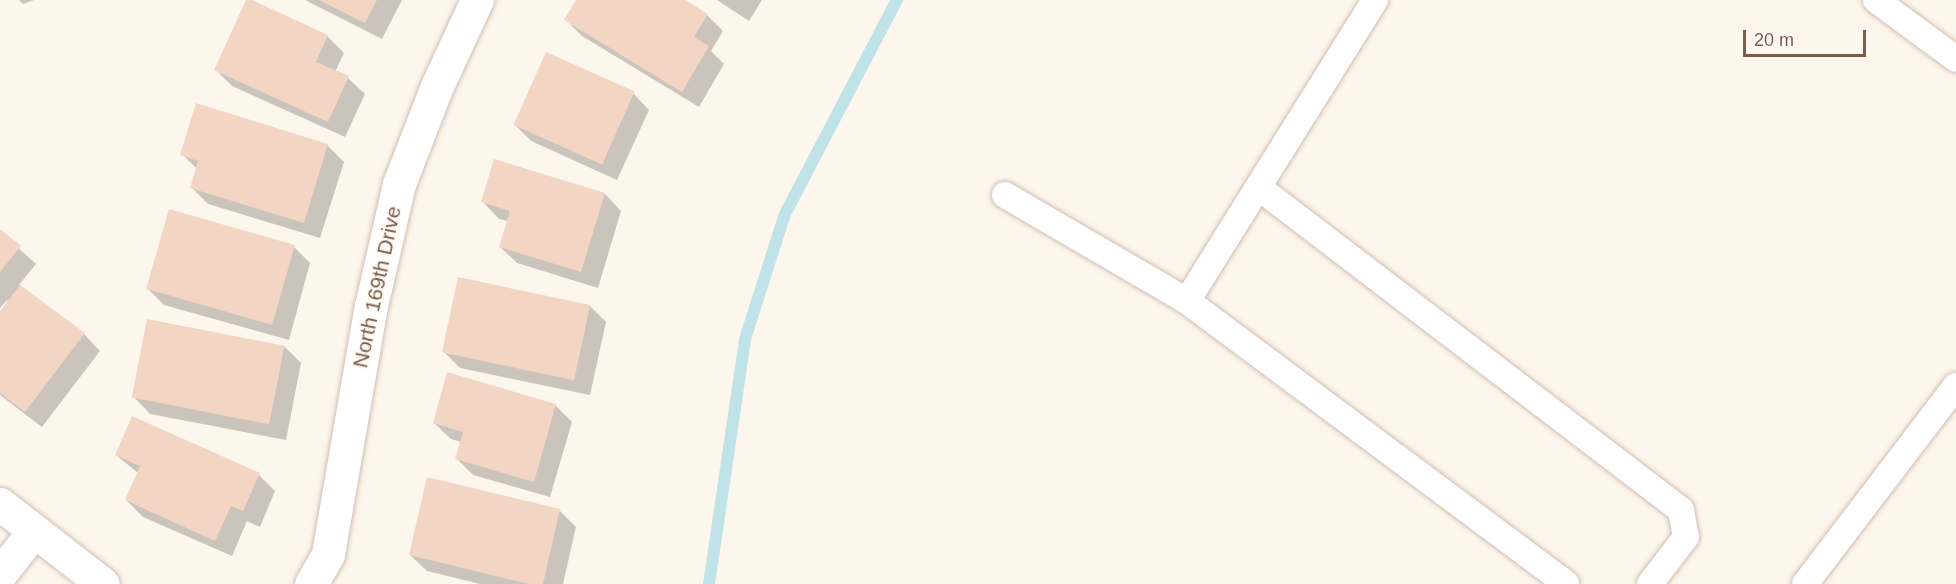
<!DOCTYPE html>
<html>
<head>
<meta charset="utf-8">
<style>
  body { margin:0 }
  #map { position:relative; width:1956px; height:584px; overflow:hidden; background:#fdf6ec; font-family:Helvetica,sans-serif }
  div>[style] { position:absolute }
  .shadow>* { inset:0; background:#0003 }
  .stream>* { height:12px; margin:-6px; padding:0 6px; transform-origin:6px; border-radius:6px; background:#bfe3e8 }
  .building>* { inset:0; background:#f3d5c3; transform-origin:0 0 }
  .roads { filter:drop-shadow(0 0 2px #d1beb0) drop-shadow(0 0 2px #d1beb0) }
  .lane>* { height:26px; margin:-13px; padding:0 13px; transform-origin:13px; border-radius:13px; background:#fff }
  .street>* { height:33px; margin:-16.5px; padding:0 16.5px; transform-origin:16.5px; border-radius:16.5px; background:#fff }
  span { translate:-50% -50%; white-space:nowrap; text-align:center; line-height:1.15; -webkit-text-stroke:4.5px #fffaf3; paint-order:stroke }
  .street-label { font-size:21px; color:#7a5c4d }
  .scale { position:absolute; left:1743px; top:30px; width:123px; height:27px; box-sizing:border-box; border:3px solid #7a5c4d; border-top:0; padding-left:8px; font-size:18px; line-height:21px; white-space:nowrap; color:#7a5c4d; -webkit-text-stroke:4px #fffaf3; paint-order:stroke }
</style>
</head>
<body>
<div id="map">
  <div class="shadow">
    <i style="clip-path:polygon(19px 0,34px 0,23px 4px)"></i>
    <i style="clip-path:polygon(248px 0,327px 36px,344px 53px,335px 72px,348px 78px,365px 94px,345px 137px,232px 86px,216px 70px)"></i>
    <i style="clip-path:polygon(305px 0,402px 0,382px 39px)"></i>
    <i style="clip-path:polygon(578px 0,682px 0,707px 15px,723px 31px,711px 51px,724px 64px,699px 107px,582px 36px,566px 20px)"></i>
    <i style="clip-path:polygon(717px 0,762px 0,749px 21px)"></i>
    <i style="clip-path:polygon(633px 93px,649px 110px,617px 180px,531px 141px,514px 124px)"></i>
    <i style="clip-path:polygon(327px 145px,344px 162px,320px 238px,208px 204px,191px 187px,197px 169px,182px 154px)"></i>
    <i style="clip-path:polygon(605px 194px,621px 211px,598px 288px,517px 263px,500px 247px,508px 221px,499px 219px,483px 202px)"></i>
    <i style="clip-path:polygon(0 231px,36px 264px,19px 285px,84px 334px,100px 351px,42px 427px,0 395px,0 314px,9px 302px,7px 300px,0 308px)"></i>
    <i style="clip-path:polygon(294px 247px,310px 263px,289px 340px,164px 305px,147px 288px)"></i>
    <i style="clip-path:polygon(589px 305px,606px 322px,590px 395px,460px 368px,444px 352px)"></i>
    <i style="clip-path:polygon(284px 346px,301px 363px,286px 440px,150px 414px,134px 397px)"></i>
    <i style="clip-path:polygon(555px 405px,572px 422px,550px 497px,473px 475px,456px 458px,461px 442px,451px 439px,434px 423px)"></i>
    <i style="clip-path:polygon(116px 455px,259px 475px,275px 491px,260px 527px,247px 521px,232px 556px,143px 517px,126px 500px,138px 473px)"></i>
    <i style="clip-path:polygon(560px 511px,576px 527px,563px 584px,480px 584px,427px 571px,410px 555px)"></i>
  </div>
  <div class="stream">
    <i style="left:709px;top:584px;width:248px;rotate:-81.6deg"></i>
    <i style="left:745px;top:339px;width:131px;rotate:-72.3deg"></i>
    <i style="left:785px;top:214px;width:242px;rotate:-62.4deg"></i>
  </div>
  <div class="building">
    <i style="clip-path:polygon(246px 0,252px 0,328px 35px,316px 62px,349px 76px,328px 122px,214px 70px)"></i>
    <i style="clip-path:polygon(319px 0,377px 0,365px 23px)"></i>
    <i style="clip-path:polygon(576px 0,685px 0,708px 14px,694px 37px,709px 46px,682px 92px,564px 20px)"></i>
    <i style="left:546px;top:52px;width:97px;height:80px;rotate:24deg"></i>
    <i style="clip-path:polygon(196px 103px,328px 144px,304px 223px,190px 188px,198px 161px,180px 155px)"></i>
    <i style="clip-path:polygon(494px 159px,605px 193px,581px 272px,499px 247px,510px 211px,481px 202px)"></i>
    <i style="left:169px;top:209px;width:131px;height:83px;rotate:16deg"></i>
    <i style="clip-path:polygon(0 229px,21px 246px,0 272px)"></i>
    <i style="left:458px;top:277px;width:135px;height:77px;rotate:12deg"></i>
    <i style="clip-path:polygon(20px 285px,85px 333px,25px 412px,0 393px,0 311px)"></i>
    <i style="left:147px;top:319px;width:140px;height:80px;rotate:11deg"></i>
    <i style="clip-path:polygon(447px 372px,556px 404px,534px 482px,455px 459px,463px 432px,433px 423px)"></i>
    <i style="clip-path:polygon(132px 416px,260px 473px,243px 511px,231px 506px,215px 541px,125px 500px,140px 466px,115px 455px)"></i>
    <i style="clip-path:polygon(427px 477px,560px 509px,543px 584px,529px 584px,409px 555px)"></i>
  </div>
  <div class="roads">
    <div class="lane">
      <i style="left:1876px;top:0;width:99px;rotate:36.4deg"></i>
      <i style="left:1258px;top:187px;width:532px;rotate:37.37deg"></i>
      <i style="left:1681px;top:510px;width:27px;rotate:80deg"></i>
      <i style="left:1686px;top:537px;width:59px;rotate:127.5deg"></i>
      <i style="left:1005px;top:195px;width:211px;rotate:30.2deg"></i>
      <i style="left:1187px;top:301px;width:473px;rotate:36.7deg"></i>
      <i style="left:1187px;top:301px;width:355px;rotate:-58deg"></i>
      <i style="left:1805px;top:584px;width:249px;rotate:-52.7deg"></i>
    </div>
    <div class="street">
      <i style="left:0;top:504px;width:130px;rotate:37.8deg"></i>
      <i style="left:0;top:574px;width:55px;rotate:-51.7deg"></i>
      <i style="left:311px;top:584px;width:34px;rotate:-60deg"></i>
      <i style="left:328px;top:554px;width:252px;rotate:-80.2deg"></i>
      <i style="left:371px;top:306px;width:125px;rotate:-77.1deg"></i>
      <i style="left:399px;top:184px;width:105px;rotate:-68.8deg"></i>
      <i style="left:437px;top:86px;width:95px;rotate:-65.1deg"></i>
    </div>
  </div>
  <div class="street-label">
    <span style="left:377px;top:287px;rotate:-78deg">North 169th Drive</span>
  </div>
  <div class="scale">20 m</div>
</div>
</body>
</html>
